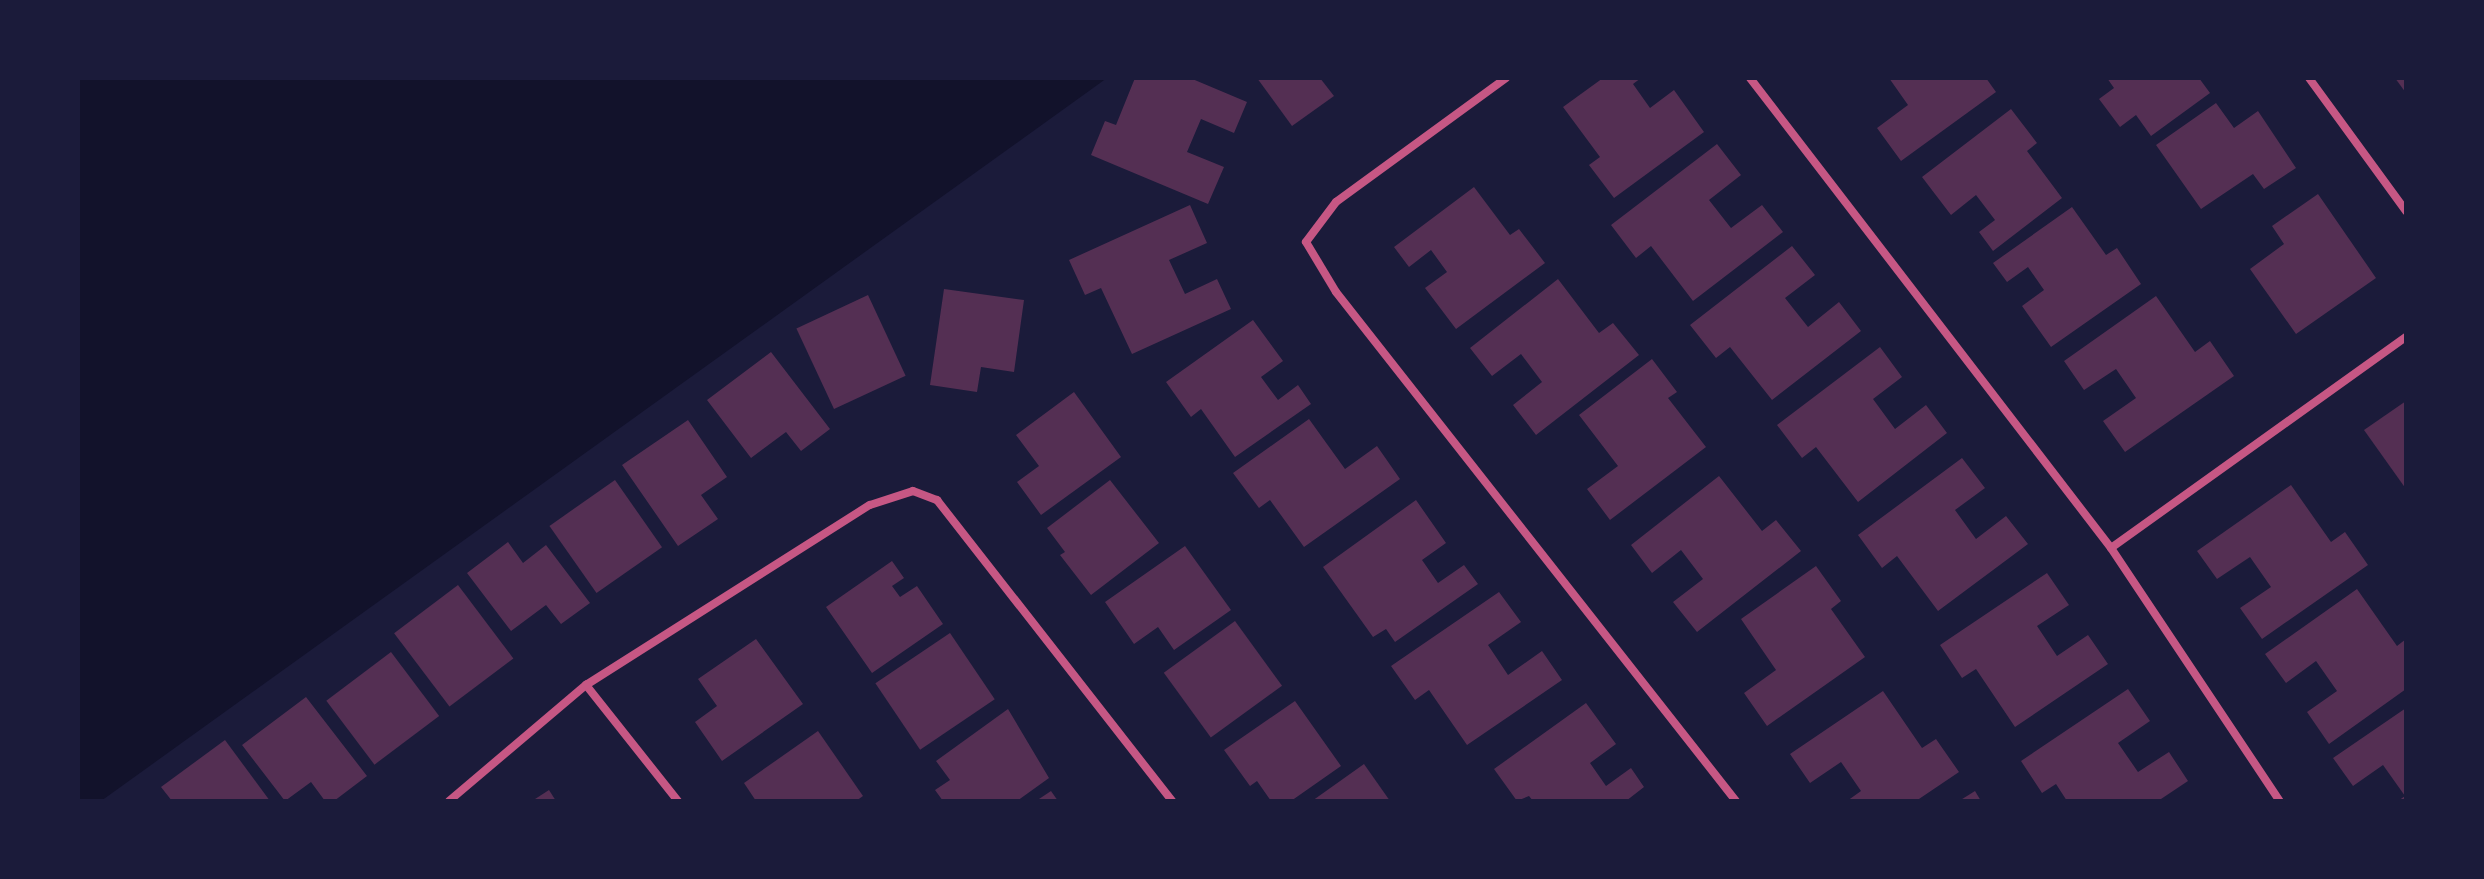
<!DOCTYPE html>
<html>
<head>
<meta charset="utf-8">
<style>
  body { margin:0 }
  #map { position:relative; width:2484px; height:879px; overflow:hidden; background:#1b1b3a; font-family:"Times New Roman",serif }
  div>[style] { position:absolute }
  .water>* { inset:0; background:#12122b }
  .building>* { inset:0; background:#542f53; transform-origin:0 0 }
  .minor>* { height:8px; margin:-4px; padding:0 4px; transform-origin:4px; border-radius:4px; background:#c65784 }
  span { translate:-50% -50%; white-space:nowrap; text-align:center; line-height:1.15; -webkit-text-stroke:8px #1b1b3a; paint-order:stroke }
  .frame { position:absolute; inset:0; border:80px solid #1b1b3a; pointer-events:none }
</style>
</head>
<body>
<div id="map">
  <div class="water">
    <i style="clip-path:polygon(78px 78px,1107px 78px,101px 801px,78px 801px)"></i>
  </div>
  <div class="building">
    <i style="clip-path:polygon(1135px 78px,1190px 78px,1247px 102px,1234px 133px,1201px 119px,1187px 152px,1224px 167px,1208px 204px,1091px 155px,1105px 121px,1116px 125px)"></i>
    <i style="clip-path:polygon(1257px 78px,1320px 78px,1334px 96px,1292px 126px)"></i>
    <i style="clip-path:polygon(1603px 78px,1641px 78px,1633px 84px,1650px 108px,1674px 90px,1704px 132px,1614px 198px,1589px 165px,1600px 157px,1563px 107px)"></i>
    <i style="clip-path:polygon(1889px 78px,1986px 78px,1996px 92px,1901px 161px,1877px 128px,1908px 105px)"></i>
    <i style="clip-path:polygon(2107px 78px,2199px 78px,2210px 93px,2151px 136px,2136px 115px,2120px 127px,2099px 99px,2114px 88px)"></i>
    <i style="clip-path:polygon(2395px 78px,2406px 78px,2406px 93px)"></i>
    <i style="clip-path:polygon(2216px 103px,2234px 128px,2258px 111px,2296px 168px,2264px 189px,2253px 174px,2201px 209px,2156px 145px)"></i>
    <i style="clip-path:polygon(2011px 109px,2037px 143px,2027px 151px,2062px 198px,1993px 251px,1979px 232px,1995px 220px,1976px 195px,1951px 215px,1922px 177px)"></i>
    <i style="clip-path:polygon(1717px 144px,1741px 175px,1709px 200px,1731px 228px,1762px 205px,1783px 232px,1693px 301px,1651px 246px,1636px 258px,1611px 225px)"></i>
    <i style="clip-path:polygon(1474px 187px,1510px 235px,1519px 229px,1545px 263px,1456px 329px,1425px 288px,1447px 272px,1431px 250px,1409px 267px,1394px 247px)"></i>
    <i style="clip-path:polygon(2318px 194px,2376px 278px,2296px 334px,2250px 269px,2284px 244px,2272px 226px)"></i>
    <i style="clip-path:polygon(1190px 205px,1207px 243px,1169px 260px,1185px 294px,1217px 279px,1231px 309px,1132px 354px,1101px 288px,1085px 295px,1069px 260px)"></i>
    <i style="clip-path:polygon(2072px 207px,2106px 255px,2117px 248px,2141px 284px,2051px 347px,2022px 306px,2044px 290px,2028px 267px,2007px 282px,1993px 263px)"></i>
    <i style="clip-path:polygon(1792px 246px,1815px 275px,1785px 298px,1808px 327px,1839px 302px,1861px 331px,1772px 400px,1730px 347px,1716px 358px,1690px 325px)"></i>
    <i style="clip-path:polygon(1558px 279px,1599px 333px,1613px 323px,1639px 355px,1536px 435px,1513px 405px,1542px 382px,1521px 354px,1492px 376px,1470px 348px)"></i>
    <i style="clip-path:polygon(944px 289px,1024px 300px,1014px 372px,981px 367px,977px 392px,930px 385px)"></i>
    <i style="left:868px;top:295px;width:89px;height:79px;rotate:65deg"></i>
    <i style="clip-path:polygon(2156px 296px,2195px 352px,2210px 341px,2234px 376px,2125px 452px,2103px 421px,2136px 398px,2116px 369px,2084px 390px,2064px 361px)"></i>
    <i style="clip-path:polygon(1253px 320px,1283px 361px,1261px 377px,1278px 400px,1298px 385px,1311px 404px,1235px 457px,1201px 409px,1191px 417px,1166px 382px)"></i>
    <i style="clip-path:polygon(1880px 347px,1902px 377px,1873px 399px,1895px 429px,1926px 405px,1947px 433px,1858px 502px,1816px 447px,1802px 458px,1777px 425px)"></i>
    <i style="clip-path:polygon(771px 352px,830px 429px,801px 451px,786px 432px,751px 458px,707px 400px)"></i>
    <i style="clip-path:polygon(1652px 359px,1677px 392px,1668px 398px,1706px 447px,1610px 520px,1587px 489px,1618px 466px,1579px 415px)"></i>
    <i style="clip-path:polygon(1074px 392px,1121px 457px,1041px 515px,1017px 482px,1039px 466px,1016px 435px)"></i>
    <i style="clip-path:polygon(2406px 401px,2406px 489px,2364px 430px)"></i>
    <i style="clip-path:polygon(1309px 419px,1345px 469px,1377px 446px,1400px 479px,1304px 547px,1270px 500px,1259px 508px,1233px 473px)"></i>
    <i style="clip-path:polygon(688px 420px,727px 477px,701px 495px,718px 519px,678px 546px,622px 465px)"></i>
    <i style="clip-path:polygon(1962px 458px,1985px 488px,1955px 510px,1976px 539px,2006px 516px,2028px 544px,1938px 611px,1897px 556px,1882px 568px,1858px 535px)"></i>
    <i style="clip-path:polygon(1719px 476px,1762px 531px,1776px 520px,1801px 551px,1697px 632px,1673px 602px,1703px 579px,1681px 550px,1652px 573px,1631px 545px)"></i>
    <i style="left:615px;top:480px;width:82px;height:80px;rotate:55deg"></i>
    <i style="clip-path:polygon(1110px 480px,1159px 543px,1091px 595px,1060px 555px,1065px 552px,1047px 528px)"></i>
    <i style="clip-path:polygon(2291px 485px,2331px 542px,2345px 532px,2368px 565px,2262px 639px,2240px 608px,2271px 587px,2250px 557px,2217px 579px,2197px 551px)"></i>
    <i style="clip-path:polygon(1416px 500px,1446px 543px,1422px 560px,1438px 583px,1464px 565px,1478px 584px,1395px 642px,1386px 629px,1373px 637px,1323px 567px)"></i>
    <i style="clip-path:polygon(508px 542px,523px 563px,546px 545px,590px 603px,561px 624px,546px 605px,511px 631px,467px 573px)"></i>
    <i style="clip-path:polygon(1185px 546px,1231px 610px,1174px 650px,1158px 627px,1134px 644px,1105px 602px)"></i>
    <i style="clip-path:polygon(892px 561px,904px 578px,892px 586px,900px 597px,917px 586px,943px 624px,872px 673px,826px 607px)"></i>
    <i style="clip-path:polygon(1816px 566px,1841px 601px,1831px 609px,1865px 657px,1767px 726px,1744px 693px,1776px 670px,1741px 619px)"></i>
    <i style="clip-path:polygon(2047px 573px,2069px 605px,2037px 626px,2057px 656px,2088px 635px,2108px 664px,2015px 727px,1976px 669px,1962px 678px,1940px 645px)"></i>
    <i style="left:458px;top:585px;width:92px;height:80px;rotate:53deg"></i>
    <i style="clip-path:polygon(2357px 589px,2397px 646px,2406px 639px,2406px 689px,2329px 744px,2307px 712px,2337px 691px,2316px 661px,2286px 683px,2265px 654px)"></i>
    <i style="clip-path:polygon(1499px 592px,1521px 622px,1488px 645px,1508px 675px,1542px 651px,1562px 680px,1467px 745px,1429px 690px,1415px 700px,1391px 666px)"></i>
    <i style="left:1235px;top:621px;width:80px;height:88px;rotate:54deg"></i>
    <i style="left:950px;top:633px;width:80px;height:90px;rotate:56deg"></i>
    <i style="clip-path:polygon(756px 639px,803px 704px,722px 761px,695px 722px,717px 706px,698px 679px)"></i>
    <i style="left:391px;top:652px;width:80px;height:81px;rotate:53deg"></i>
    <i style="clip-path:polygon(2128px 689px,2150px 721px,2118px 743px,2138px 772px,2169px 752px,2188px 781px,2158px 801px,2067px 801px,2056px 784px,2042px 793px,2021px 761px)"></i>
    <i style="clip-path:polygon(1883px 691px,1922px 748px,1936px 739px,1959px 772px,1916px 801px,1847px 801px,1861px 791px,1841px 762px,1810px 783px,1790px 754px)"></i>
    <i style="clip-path:polygon(306px 697px,367px 776px,334px 801px,325px 801px,311px 782px,285px 801px,242px 745px)"></i>
    <i style="clip-path:polygon(1295px 701px,1341px 766px,1291px 801px,1271px 801px,1257px 781px,1250px 786px,1224px 750px)"></i>
    <i style="clip-path:polygon(1586px 703px,1616px 744px,1590px 763px,1606px 786px,1631px 768px,1644px 787px,1626px 801px,1533px 801px,1529px 796px,1517px 801px,1494px 769px)"></i>
    <i style="clip-path:polygon(2406px 708px,2406px 801px,2398px 801px,2405px 796px,2383px 765px,2353px 786px,2333px 758px)"></i>
    <i style="clip-path:polygon(1008px 709px,1049px 778px,1017px 801px,943px 801px,935px 790px,950px 780px,936px 761px)"></i>
    <i style="clip-path:polygon(818px 731px,863px 796px,856px 801px,756px 801px,744px 783px)"></i>
    <i style="clip-path:polygon(225px 740px,270px 801px,172px 801px,161px 787px)"></i>
    <i style="clip-path:polygon(1364px 764px,1390px 801px,1312px 801px)"></i>
    <i style="clip-path:polygon(549px 790px,556px 801px,532px 801px)"></i>
    <i style="clip-path:polygon(1051px 791px,1058px 801px,1036px 801px)"></i>
    <i style="clip-path:polygon(1975px 791px,1981px 801px,1959px 801px)"></i>
  </div>
  <div class="minor">
    <i style="left:1506px;top:78px;width:210px;rotate:143.9deg"></i>
    <i style="left:1336px;top:202px;width:50px;rotate:126.9deg"></i>
    <i style="left:1306px;top:242px;width:58px;rotate:59deg"></i>
    <i style="left:1336px;top:292px;width:647px;rotate:51.84deg"></i>
    <i style="left:1750px;top:78px;width:593px;rotate:52.47deg"></i>
    <i style="left:2111px;top:548px;width:304px;rotate:56.3deg"></i>
    <i style="left:2309px;top:78px;width:165px;rotate:53.9deg"></i>
    <i style="left:2111px;top:548px;width:363px;rotate:-35.6deg"></i>
    <i style="left:586px;top:685px;width:148px;rotate:51.6deg"></i>
    <i style="left:449px;top:801px;width:180px;rotate:-40.3deg"></i>
    <i style="left:586px;top:685px;width:336px;rotate:-32.4deg"></i>
    <i style="left:870px;top:505px;width:45px;rotate:-18deg"></i>
    <i style="left:913px;top:491px;width:26px;rotate:21deg"></i>
    <i style="left:937px;top:500px;width:382px;rotate:52deg"></i>
  </div>
  <div class="frame"></div>
</div>
</body>
</html>
